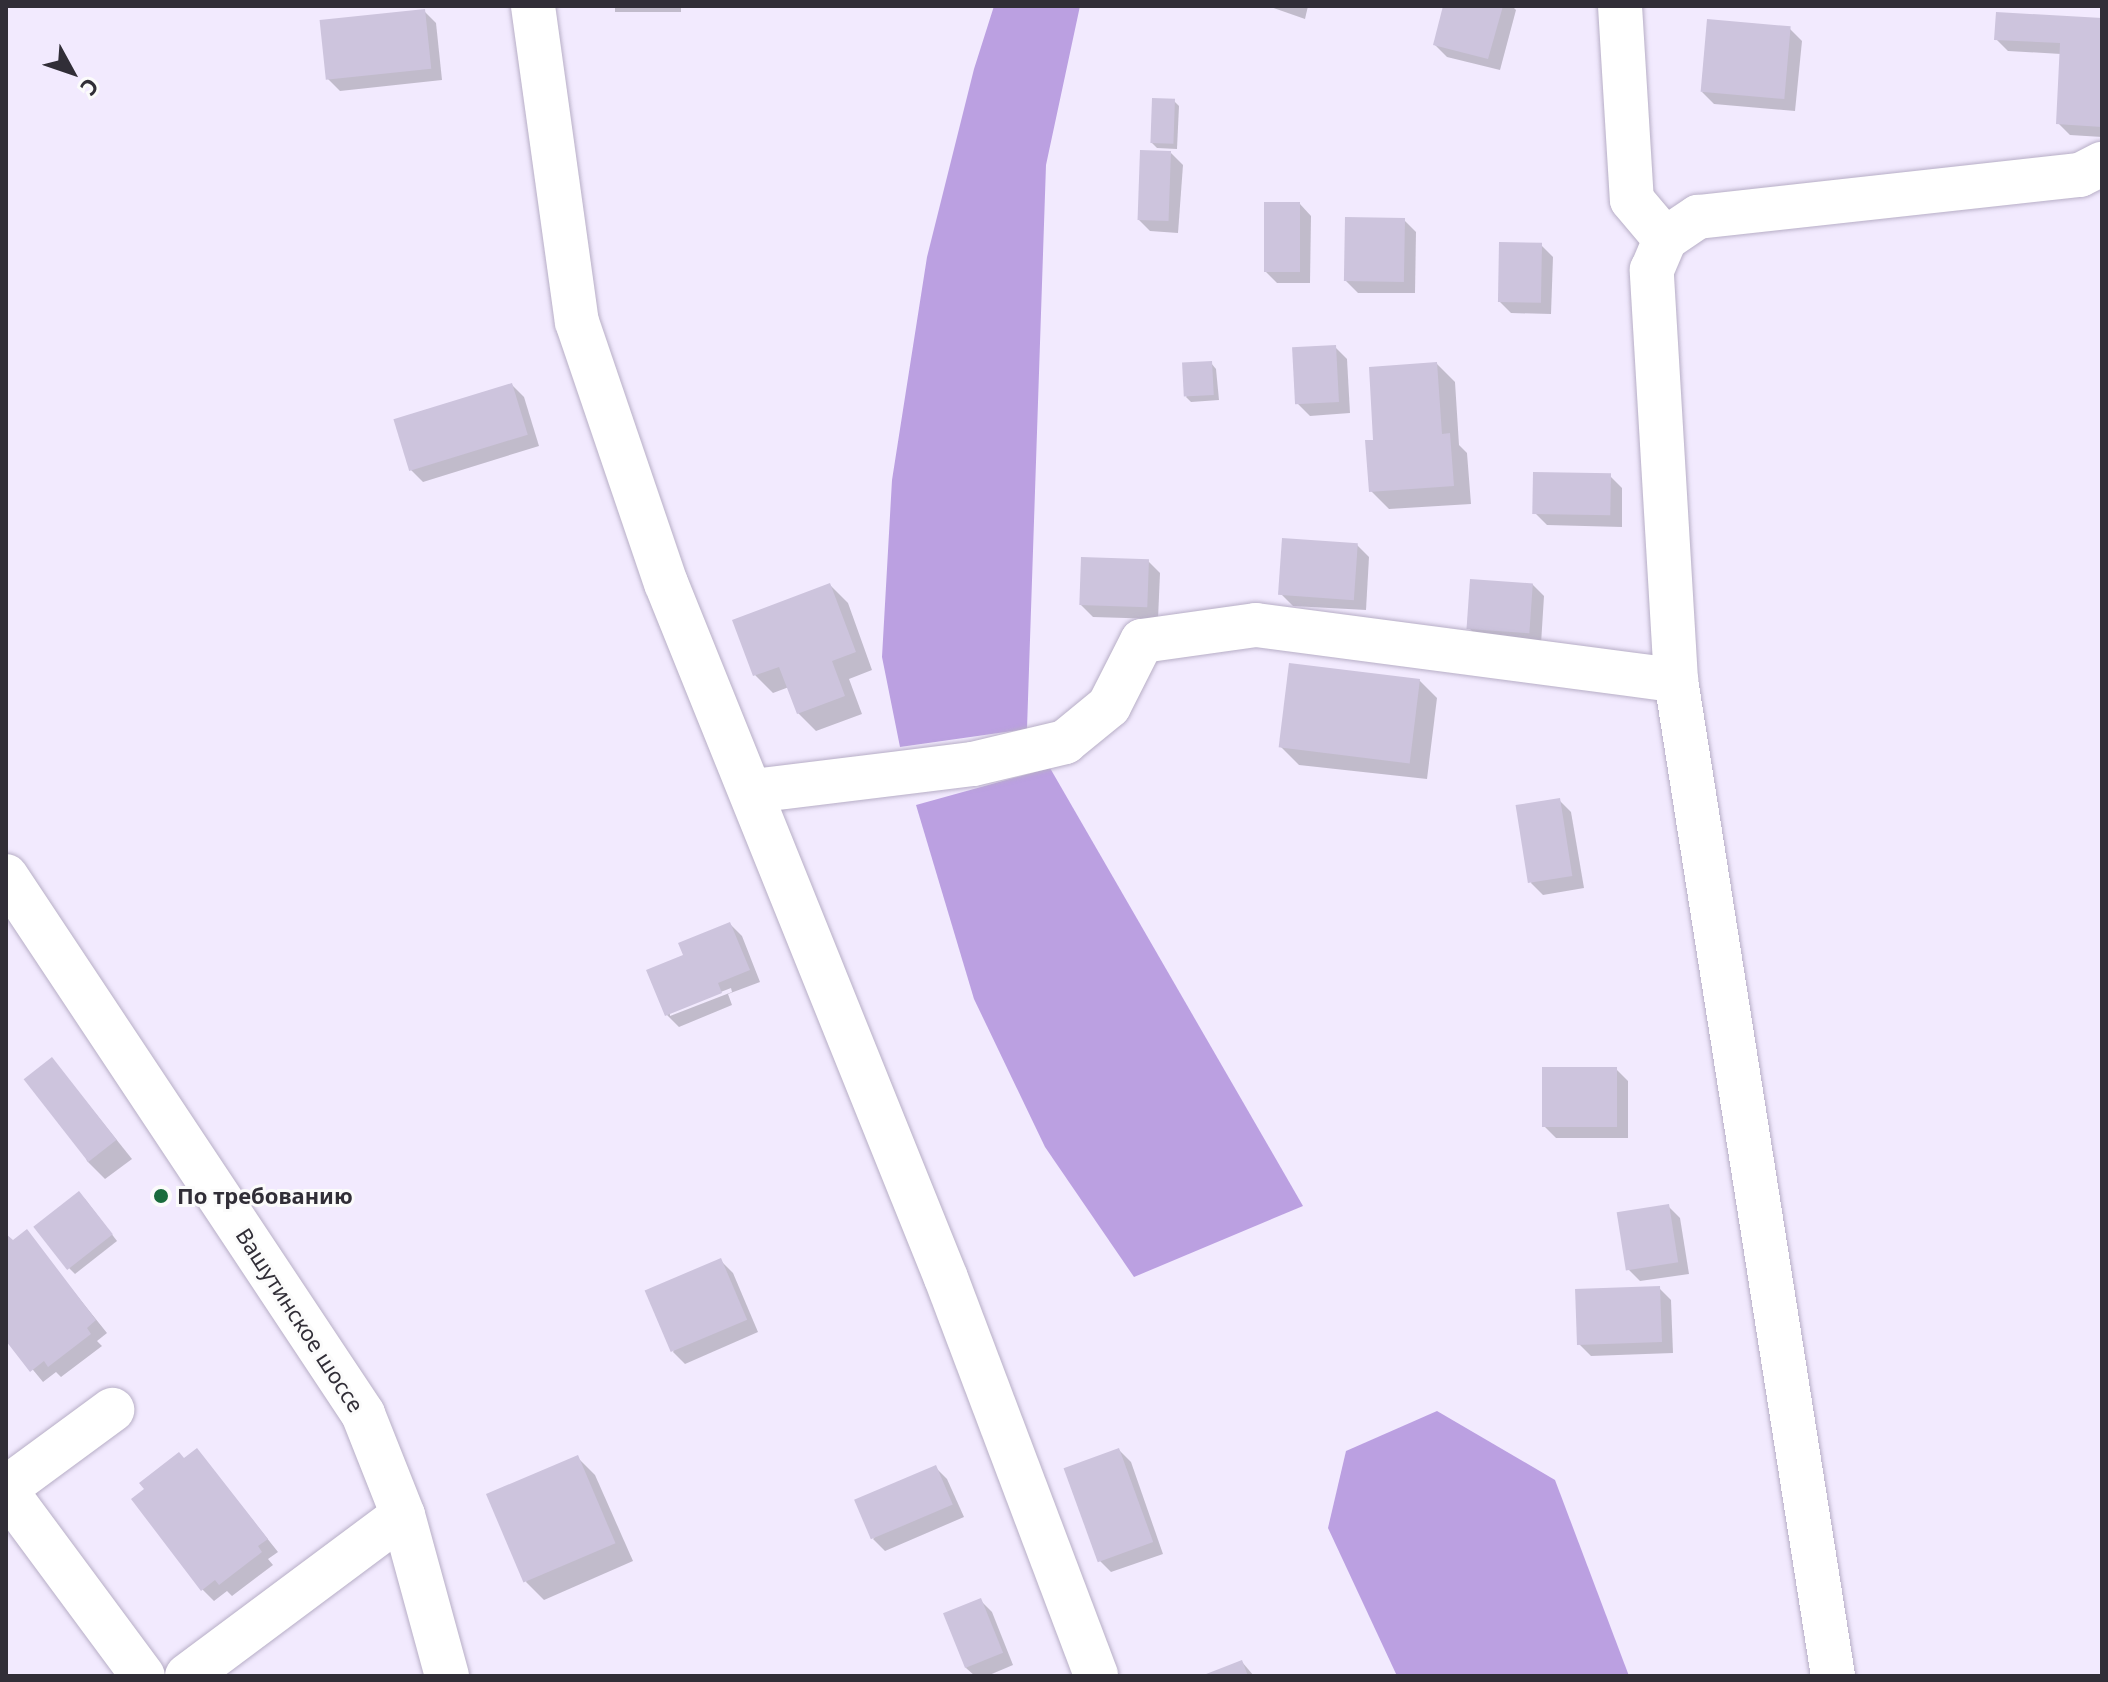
<!DOCTYPE html>
<html>
<head>
<meta charset="utf-8">
<style>
  body { margin:0 }
  #map { position:relative; width:2108px; height:1682px; overflow:hidden; background:#f2eafe; font-family:"Noto Sans",sans-serif }
  div>[style] { position:absolute }
  .water>* { inset:0; background:#bba0e1 }
  .shadow>* { inset:0; background:#0003; transform-origin:0 0 }
  .building>* { inset:0; background:#cdc4dd; transform-origin:0 0 }
  .roads { filter:drop-shadow(0 0 2px #b7aec6) drop-shadow(0 0 2px #b7aec6) }
  .minor>* { height:44px; margin:-22px; padding:0 22px; transform-origin:22px; border-radius:22px; background:#fff }
  .dots>* { width:22px; height:22px; translate:-50% -50%; box-sizing:border-box; border:4px solid #fbfbfb; border-radius:50% }
  span { translate:-50% -50%; white-space:nowrap; text-align:center; line-height:1.15; -webkit-text-stroke:6px #fbfbfb; paint-order:stroke }
  .poi-label { font-size:22px; color:#312e37; font-weight:700 }
  .left { translate:0 -50%; text-align:left }
  .street-label { font-size:22px; color:#312e37 }
  .frame { position:absolute; inset:0; border:8px solid #312e37; pointer-events:none }
  .north { position:absolute; left:32px; top:32px; width:80px; height:80px; -webkit-text-stroke:6px #fbfbfb; paint-order:stroke; rotate:130deg; font-size:22px; font-weight:700; line-height:32px; text-align:center; color:#312e37 }
  .north::after { content:''; display:block; margin:auto; width:28px; height:36px; background:#312e37; clip-path:polygon(50% 0,100% 100%,50% 72%,0 100%) }
</style>
</head>
<body>
<div id="map">
  <div class="water">
    <i style="clip-path:polygon(994px 6px,1080px 6px,1046px 165px,1027px 729px,900px 747px,882px 657px,892px 480px,927px 257px,974px 69px)"></i>
    <i style="clip-path:polygon(1050px 768px,1303px 1206px,1134px 1277px,1045px 1147px,974px 999px,916px 805px)"></i>
    <i style="clip-path:polygon(1437px 1411px,1555px 1480px,1629px 1676px,1397px 1676px,1328px 1528px,1346px 1451px)"></i>
  </div>
  <div class="shadow">
    <i style="left:615px;top:6px;width:66px;height:6px"></i>
    <i style="clip-path:polygon(1268px 6px,1308px 6px,1305px 19px)"></i>
    <i style="clip-path:polygon(1445px 6px,1512px 6px,1516px 10px,1500px 70px,1447px 57px,1435px 45px)"></i>
    <i style="clip-path:polygon(424px 11px,436px 23px,442px 80px,340px 91px,328px 79px)"></i>
    <i style="clip-path:polygon(2102px 20px,2102px 137px,2070px 135px,2058px 123px,2061px 54px,2008px 51px,1996px 39px)"></i>
    <i style="clip-path:polygon(1790px 29px,1802px 41px,1795px 111px,1714px 104px,1702px 92px)"></i>
    <i style="clip-path:polygon(1174px 101px,1179px 106px,1177px 149px,1157px 148px,1151px 142px)"></i>
    <i style="clip-path:polygon(1171px 153px,1183px 165px,1178px 233px,1150px 231px,1138px 219px)"></i>
    <i style="clip-path:polygon(1300px 204px,1311px 216px,1310px 283px,1277px 283px,1265px 271px)"></i>
    <i style="clip-path:polygon(1404px 220px,1416px 232px,1415px 293px,1358px 293px,1346px 281px)"></i>
    <i style="clip-path:polygon(1541px 245px,1553px 257px,1551px 314px,1511px 313px,1499px 301px)"></i>
    <i style="clip-path:polygon(1335px 347px,1347px 359px,1350px 413px,1310px 416px,1298px 404px)"></i>
    <i style="clip-path:polygon(1211px 363px,1216px 369px,1219px 400px,1191px 402px,1186px 397px)"></i>
    <i style="clip-path:polygon(1437px 364px,1455px 382px,1459px 445px,1467px 453px,1471px 504px,1389px 509px,1371px 491px,1375px 442px)"></i>
    <i style="clip-path:polygon(512px 385px,524px 397px,539px 446px,423px 482px,411px 470px)"></i>
    <i style="clip-path:polygon(1610px 476px,1622px 488px,1622px 527px,1547px 525px,1535px 513px)"></i>
    <i style="clip-path:polygon(1357px 545px,1369px 557px,1366px 610px,1293px 606px,1281px 594px)"></i>
    <i style="clip-path:polygon(1148px 561px,1160px 573px,1158px 619px,1093px 617px,1081px 605px)"></i>
    <i style="clip-path:polygon(1532px 584px,1544px 596px,1541px 644px,1481px 640px,1469px 628px)"></i>
    <i style="clip-path:polygon(830px 585px,848px 603px,872px 670px,849px 679px,862px 714px,816px 731px,798px 713px,789px 687px,773px 693px,755px 675px)"></i>
    <i style="clip-path:polygon(1419px 680px,1437px 698px,1427px 779px,1299px 765px,1281px 747px)"></i>
    <i style="clip-path:polygon(1559px 800px,1571px 812px,1584px 888px,1543px 895px,1531px 883px)"></i>
    <i style="clip-path:polygon(evenodd,730px 924px,742px 936px,760px 982px,728px 994px,732px 1005px,679px 1027px,667px 1015px,686px 956px,730px 924px,731px 988px,732px 992px,670px 1016px,670px 1012px,731px 988px)"></i>
    <i style="clip-path:polygon(52px 1059px,132px 1159px,105px 1179px,87px 1161px)"></i>
    <i style="clip-path:polygon(1616px 1069px,1628px 1081px,1628px 1138px,1556px 1138px,1544px 1126px)"></i>
    <i style="clip-path:polygon(85px 1199px,117px 1241px,75px 1274px,69px 1268px)"></i>
    <i style="clip-path:polygon(1668px 1206px,1680px 1218px,1689px 1274px,1640px 1281px,1628px 1269px)"></i>
    <i style="clip-path:polygon(26px 1232px,107px 1333px,97px 1341px,102px 1346px,61px 1377px,56px 1372px,43px 1382px,6px 1337px,6px 1237px,14px 1241px)"></i>
    <i style="clip-path:polygon(721px 1261px,733px 1273px,758px 1332px,685px 1364px,673px 1352px)"></i>
    <i style="clip-path:polygon(1659px 1288px,1671px 1300px,1673px 1353px,1591px 1356px,1579px 1344px)"></i>
    <i style="clip-path:polygon(197px 1450px,278px 1552px,268px 1559px,273px 1565px,232px 1596px,227px 1591px,214px 1601px,202px 1589px,185px 1460px)"></i>
    <i style="clip-path:polygon(1119px 1450px,1131px 1462px,1163px 1554px,1111px 1572px,1099px 1560px)"></i>
    <i style="clip-path:polygon(577px 1457px,595px 1475px,633px 1561px,544px 1600px,526px 1582px)"></i>
    <i style="clip-path:polygon(935px 1467px,947px 1479px,964px 1517px,885px 1551px,873px 1539px)"></i>
    <i style="clip-path:polygon(981px 1601px,992px 1612px,1013px 1665px,987px 1676px,975px 1676px,966px 1668px)"></i>
    <i style="clip-path:polygon(1242px 1662px,1254px 1676px,1206px 1676px)"></i>
  </div>
  <div class="building">
    <i style="clip-path:polygon(1443px 6px,1503px 6px,1488px 59px,1433px 45px)"></i>
    <i style="left:425px;top:9px;width:60px;height:106px;rotate:84deg"></i>
    <i style="clip-path:polygon(1996px 12px,2102px 18px,2102px 127px,2056px 124px,2060px 43px,1994px 40px)"></i>
    <i style="left:1707px;top:19px;width:84px;height:73px;rotate:5deg"></i>
    <i style="left:1152px;top:98px;width:23px;height:45px;rotate:2deg"></i>
    <i style="left:1140px;top:150px;width:31px;height:70px;rotate:2deg"></i>
    <i style="left:1264px;top:202px;width:36px;height:70px"></i>
    <i style="left:1345px;top:217px;width:60px;height:64px;rotate:1deg"></i>
    <i style="left:1499px;top:242px;width:43px;height:60px;rotate:1deg"></i>
    <i style="left:1336px;top:345px;width:57px;height:44px;rotate:87deg"></i>
    <i style="left:1212px;top:361px;width:34px;height:30px;rotate:87deg"></i>
    <i style="clip-path:polygon(1437px 362px,1442px 434px,1450px 433px,1454px 486px,1369px 492px,1365px 440px,1373px 440px,1369px 367px)"></i>
    <i style="left:512px;top:383px;width:54px;height:124px;rotate:73deg"></i>
    <i style="left:1533px;top:472px;width:78px;height:42px;rotate:1deg"></i>
    <i style="left:1282px;top:538px;width:76px;height:57px;rotate:4deg"></i>
    <i style="left:1081px;top:557px;width:68px;height:48px;rotate:2deg"></i>
    <i style="left:1470px;top:579px;width:63px;height:50px;rotate:4deg"></i>
    <i style="clip-path:polygon(830px 583px,856px 652px,832px 661px,845px 696px,797px 714px,779px 667px,753px 676px,732px 620px)"></i>
    <i style="left:1289px;top:663px;width:132px;height:85px;rotate:7deg"></i>
    <i style="left:1560px;top:798px;width:79px;height:45px;rotate:81deg"></i>
    <i style="clip-path:polygon(730px 922px,750px 970px,718px 983px,722px 993px,665px 1016px,646px 970px,683px 955px,678px 943px)"></i>
    <i style="left:52px;top:1057px;width:105px;height:36px;rotate:52deg"></i>
    <i style="left:1617px;top:1067px;width:60px;height:75px;rotate:90deg"></i>
    <i style="left:79px;top:1191px;width:55px;height:58px;rotate:52deg"></i>
    <i style="left:1669px;top:1204px;width:59px;height:53px;rotate:81deg"></i>
    <i style="clip-path:polygon(27px 1229px,96px 1320px,87px 1328px,91px 1334px,48px 1367px,44px 1361px,30px 1372px,6px 1341px,6px 1234px,13px 1240px)"></i>
    <i style="left:721px;top:1258px;width:67px;height:83px;rotate:67deg"></i>
    <i style="left:1660px;top:1286px;width:56px;height:85px;rotate:88deg"></i>
    <i style="clip-path:polygon(197px 1448px,268px 1539px,258px 1546px,262px 1552px,219px 1585px,215px 1580px,201px 1591px,131px 1499px,144px 1489px,139px 1483px,179px 1452px,184px 1458px)"></i>
    <i style="left:1119px;top:1448px;width:100px;height:59px;rotate:70deg"></i>
    <i style="left:578px;top:1455px;width:96px;height:100px;rotate:67deg"></i>
    <i style="left:936px;top:1465px;width:43px;height:89px;rotate:67deg"></i>
    <i style="left:981px;top:1598px;width:59px;height:41px;rotate:68deg"></i>
    <i style="clip-path:polygon(1242px 1660px,1248px 1676px,1201px 1676px)"></i>
  </div>
  <div class="roads">
    <div class="minor">
      <i style="left:533px;top:6px;width:319px;rotate:82.1deg"></i>
      <i style="left:577px;top:322px;width:276px;rotate:71.2deg"></i>
      <i style="left:666px;top:583px;width:749px;rotate:68.06deg"></i>
      <i style="left:946px;top:1278px;width:425px;rotate:69.3deg"></i>
      <i style="left:1620px;top:6px;width:194px;rotate:86.5deg"></i>
      <i style="left:1632px;top:200px;width:51px;rotate:49.8deg"></i>
      <i style="left:1676px;top:680px;width:1008px;rotate:81.04deg"></i>
      <i style="left:753px;top:791px;width:222px;rotate:-7deg"></i>
      <i style="left:973px;top:764px;width:95px;rotate:-13.4deg"></i>
      <i style="left:1065px;top:742px;width:57px;rotate:-39.3deg"></i>
      <i style="left:1109px;top:706px;width:73px;rotate:-63.1deg"></i>
      <i style="left:1142px;top:641px;width:115px;rotate:-8deg"></i>
      <i style="left:1256px;top:625px;width:424px;rotate:7.5deg"></i>
      <i style="left:1676px;top:680px;width:411px;rotate:-93.4deg"></i>
      <i style="left:1652px;top:270px;width:34px;rotate:-67deg"></i>
      <i style="left:1665px;top:239px;width:40px;rotate:-34deg"></i>
      <i style="left:1698px;top:217px;width:384px;rotate:-6.3deg"></i>
      <i style="left:2080px;top:175px;width:25px;rotate:-27deg"></i>
      <i style="left:6px;top:876px;width:646px;rotate:56.43deg"></i>
      <i style="left:363px;top:1414px;width:109px;rotate:68.4deg"></i>
      <i style="left:403px;top:1515px;width:167px;rotate:74.7deg"></i>
      <i style="left:6px;top:1488px;width:132px;rotate:-36.3deg"></i>
      <i style="left:6px;top:1491px;width:230px;rotate:53.5deg"></i>
      <i style="left:187px;top:1676px;width:269px;rotate:-36.7deg"></i>
    </div>
  </div>
  <div class="dots">
    <i style="left:161px;top:1196px;background:#196b3c"></i>
  </div>
  <div class="poi-label">
    <span class="left" style="left:177px;top:1196px">По требованию</span>
  </div>
  <div class="street-label">
    <span style="left:300px;top:1320px;rotate:57deg">Вашутинское шоссе</span>
  </div>
  <div class="frame"></div>
  <div class="north">С</div>
</div>
</body>
</html>
